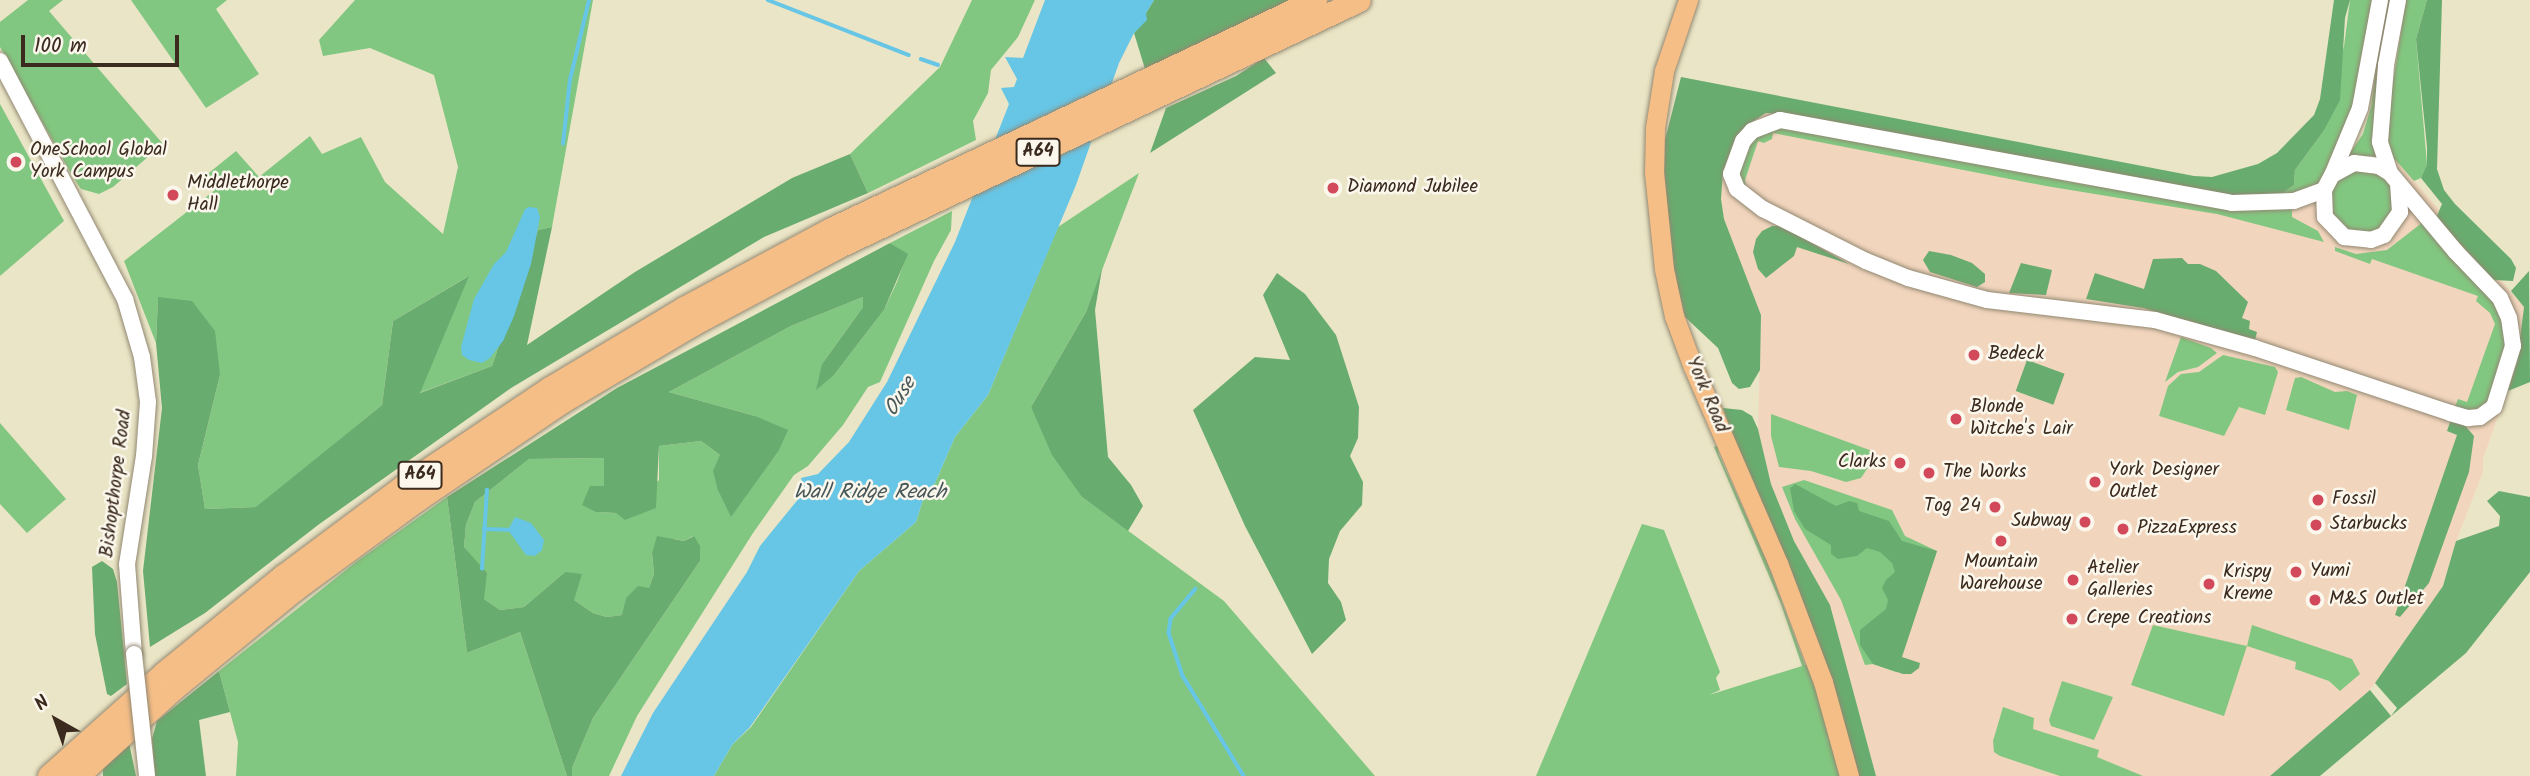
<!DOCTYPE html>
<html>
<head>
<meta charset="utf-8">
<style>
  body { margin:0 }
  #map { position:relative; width:2530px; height:776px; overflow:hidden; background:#eae5c6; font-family:Kalam,sans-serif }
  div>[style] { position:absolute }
  .built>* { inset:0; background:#f2d5bd }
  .green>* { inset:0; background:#82c781 }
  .round { border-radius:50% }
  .forest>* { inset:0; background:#69ac6f; transform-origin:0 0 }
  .water>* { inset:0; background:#67c5e5 }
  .stream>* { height:3.5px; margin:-1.75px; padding:0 1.75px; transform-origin:1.75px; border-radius:1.75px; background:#67c5e5 }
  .roads { filter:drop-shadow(0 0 2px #928872) drop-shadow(0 0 2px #928872) }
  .minor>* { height:16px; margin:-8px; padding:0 8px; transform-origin:8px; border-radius:8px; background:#fff }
  .major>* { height:19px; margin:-9.5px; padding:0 9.5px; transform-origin:9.5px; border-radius:9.5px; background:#f6be87 }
  .highway>* { height:23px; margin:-11.5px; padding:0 11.5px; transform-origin:11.5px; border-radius:11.5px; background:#f6be87 }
  .bridges { filter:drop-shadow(0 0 2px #928872) drop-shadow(0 0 2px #928872) }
  .minor-bridge>* { height:16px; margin:-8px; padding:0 8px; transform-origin:8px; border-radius:8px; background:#fff }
  .dots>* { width:19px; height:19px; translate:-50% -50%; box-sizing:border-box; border:4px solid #fbf7ec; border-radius:50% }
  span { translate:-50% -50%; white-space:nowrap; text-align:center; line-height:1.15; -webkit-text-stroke:5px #fbf7ec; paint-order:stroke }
  .shield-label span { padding:2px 5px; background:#fbf7ec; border:2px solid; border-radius:5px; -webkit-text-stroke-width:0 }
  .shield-label { font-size:18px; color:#3b2a1e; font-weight:700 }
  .poi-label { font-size:19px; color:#3b2a1e }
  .left { translate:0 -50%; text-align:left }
  .right { translate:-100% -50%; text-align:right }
  .street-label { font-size:19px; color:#3b2a1e }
  .water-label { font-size:21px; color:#48585a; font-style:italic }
  .north { position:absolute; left:21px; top:685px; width:70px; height:70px; -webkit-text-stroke:5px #fbf7ec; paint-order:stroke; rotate:320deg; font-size:19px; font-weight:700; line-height:28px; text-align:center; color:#3b2a1e }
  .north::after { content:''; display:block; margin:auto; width:24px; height:32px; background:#3b2a1e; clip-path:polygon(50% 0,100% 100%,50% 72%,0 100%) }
  .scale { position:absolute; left:21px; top:35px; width:158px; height:32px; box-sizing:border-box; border:4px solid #3b2a1e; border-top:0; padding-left:9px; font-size:21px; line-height:24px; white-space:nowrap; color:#3b2a1e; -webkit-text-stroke:5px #fbf7ec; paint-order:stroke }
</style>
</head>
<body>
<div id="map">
  <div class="built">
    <i style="clip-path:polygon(1766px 113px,1793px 115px,2233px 196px,2392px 156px,2524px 307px,2517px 362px,2483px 459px,2483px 472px,2456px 541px,2443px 586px,2370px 690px,2270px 776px,1876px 776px,1830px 605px,1794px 541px,1771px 484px,1758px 429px,1761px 315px,1724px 219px,1721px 199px,1723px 172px,1734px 142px,1747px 125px)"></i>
  </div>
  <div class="green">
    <i style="clip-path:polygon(28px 0,63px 0,49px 11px,163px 144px,113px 187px,99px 194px,81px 189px,73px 177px,0 47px,0 22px)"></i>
    <i style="clip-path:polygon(131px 0,227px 0,216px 9px,259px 74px,206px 108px)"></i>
    <i style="clip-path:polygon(355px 0,593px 0,552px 227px,538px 230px,492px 366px,419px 393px,467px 277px,393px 321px,382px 405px,257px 507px,205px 509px,198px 465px,220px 375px,158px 298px,156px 343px,124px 261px,215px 190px,205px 176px,236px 151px,259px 177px,310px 136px,322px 154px,361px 137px,385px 182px,443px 234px,458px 167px,434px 75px,370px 48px,323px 56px,319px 40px)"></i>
    <i style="clip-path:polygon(972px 0,1035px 0,1018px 37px,991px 70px,988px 93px,973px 121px,976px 140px,868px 193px,850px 154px,940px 67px)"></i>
    <i style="clip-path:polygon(2350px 0,2373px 0,2357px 109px,2320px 183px,2306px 193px,2280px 195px,2294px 185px,2295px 170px,2323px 132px,2344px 46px)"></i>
    <i style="clip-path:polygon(2386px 0,2391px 0,2374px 143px,2376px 156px,2348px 156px,2363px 134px,2371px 107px)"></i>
    <i style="clip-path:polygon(2406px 0,2427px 0,2416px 39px,2427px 164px,2421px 178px,2414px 181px,2392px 156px,2388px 144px,2390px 102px)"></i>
    <i style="clip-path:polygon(0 104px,64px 221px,0 276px)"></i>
    <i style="clip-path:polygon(1787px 126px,2076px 183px,2236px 209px,2292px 209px,2292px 217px,2318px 231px,2324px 242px,2217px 214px,2046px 186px,1773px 133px,1772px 139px,1764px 143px,1758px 141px,1745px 180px,1746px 193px,1739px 173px,1746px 149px,1761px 132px)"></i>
    <i class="round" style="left:2330px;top:170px;width:64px;height:64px"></i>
    <i style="clip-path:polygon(1139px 173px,1086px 312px,1031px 407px,1082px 497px,1224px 601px,1375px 776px,714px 776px,732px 745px,751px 727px,859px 571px,916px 522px,925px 493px,935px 483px,955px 437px,988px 395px,1058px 227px)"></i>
    <i style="clip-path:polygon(952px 211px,951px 230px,934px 261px,880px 382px,868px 387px,843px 425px,808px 466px,794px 475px,753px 533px,637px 716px,609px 776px,572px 776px,572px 768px,593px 718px,700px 561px,693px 536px,684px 541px,674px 539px,652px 553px,654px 574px,649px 588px,626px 598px,623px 615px,607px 617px,593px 613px,574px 600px,565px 572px,524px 607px,500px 610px,484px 599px,472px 558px,464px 547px,466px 525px,475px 502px,529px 459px,604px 458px,604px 487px,596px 512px,616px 513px,659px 480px,659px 446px,701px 441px,720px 455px,718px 491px,731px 516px,778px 452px,755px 416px,669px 392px,791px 326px,863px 297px,863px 307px,822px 364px,834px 375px,884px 310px,897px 282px,907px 254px,890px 243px)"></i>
    <i style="clip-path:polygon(2423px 222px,2496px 303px,2502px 317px,2505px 343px,2501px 366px,2489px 400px,2479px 411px,2454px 409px,2458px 399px,2467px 402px,2495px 324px,2490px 313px,2476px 301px,2478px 296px,2372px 259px,2370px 264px,2335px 251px,2335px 247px,2356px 254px,2387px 250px)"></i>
    <i style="clip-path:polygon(2181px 337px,2211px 348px,2217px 353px,2198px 367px,2178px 372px,2165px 382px)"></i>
    <i style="clip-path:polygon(2223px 355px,2275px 367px,2278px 372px,2265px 415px,2239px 407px,2224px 436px,2159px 416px,2168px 386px,2181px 374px,2199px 372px)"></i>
    <i style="clip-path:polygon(2301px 377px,2335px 392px,2347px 391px,2357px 395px,2349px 430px,2286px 410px,2295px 378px)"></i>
    <i style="clip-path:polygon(1771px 414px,1875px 452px,1869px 466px,1861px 478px,1846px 482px,1811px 471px,1779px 467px,1771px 436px)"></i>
    <i style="clip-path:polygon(0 423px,66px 499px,27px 533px,0 504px)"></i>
    <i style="clip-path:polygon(1724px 443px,1718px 449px,1719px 455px,1767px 562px,1805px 665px,1811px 664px,1842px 776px,1536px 776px,1642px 524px,1664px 530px,1720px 672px,1716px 678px,1720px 690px,1709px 695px,1802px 666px,1781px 604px,1714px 447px)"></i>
    <i style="clip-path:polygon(1804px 480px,1892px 510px,1905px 536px,1937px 551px,1896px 672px,1873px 664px,1865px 665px,1841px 600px,1795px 519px,1782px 487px)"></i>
    <i style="clip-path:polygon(447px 497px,467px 653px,520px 632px,567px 776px,236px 776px,238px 742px,219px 671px,356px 562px)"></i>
    <i style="clip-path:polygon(2153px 625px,2247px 646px,2252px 625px,2352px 659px,2360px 674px,2340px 691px,2329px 681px,2295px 669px,2296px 662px,2247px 646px,2224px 716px,2131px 685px)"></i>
    <i style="clip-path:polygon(2062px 681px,2113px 697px,2094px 740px,2051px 726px,2049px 720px)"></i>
    <i style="clip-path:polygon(2003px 707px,2034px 718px,2033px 729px,2099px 750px,2097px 757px,2143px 776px,2060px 776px,2000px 756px,1994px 752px,1993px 741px)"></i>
  </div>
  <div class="forest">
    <i style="clip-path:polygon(1154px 0,1296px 0,1145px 69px,1134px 33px,1146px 20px,1146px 13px)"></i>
    <i style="clip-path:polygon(2334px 0,2350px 0,2345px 18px,2340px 100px,2323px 132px,2295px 170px,2294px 185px,2280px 195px,2233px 196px,1793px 115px,1766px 113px,1747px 125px,1734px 142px,1723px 172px,1721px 199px,1724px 219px,1761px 315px,1760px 370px,1750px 387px,1739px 389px,1732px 383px,1718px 348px,1685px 317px,1670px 255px,1664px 190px,1665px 140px,1681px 77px,2194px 176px,2212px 177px,2258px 164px,2277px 153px,2314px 115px,2320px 99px)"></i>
    <i style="clip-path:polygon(2427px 0,2442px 0,2437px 169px,2444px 190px,2455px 204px,2511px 259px,2516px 268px,2513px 281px,2494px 280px,2436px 218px,2442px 204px,2421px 178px,2427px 164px,2427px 147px,2416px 39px)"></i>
    <i style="clip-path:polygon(1264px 58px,1276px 73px,1150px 153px,1166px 108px,1236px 76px)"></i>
    <i style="clip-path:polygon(850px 154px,868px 193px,764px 237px,511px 388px,318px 525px,205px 613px,150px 647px,143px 571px,162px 408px,156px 343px,158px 297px,192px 301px,215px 331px,220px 375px,198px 465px,205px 509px,256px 507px,382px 405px,393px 321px,469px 276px,420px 393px,492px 366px,538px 230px,552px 227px,527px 345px,635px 272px,792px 178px)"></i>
    <i style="clip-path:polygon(1772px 226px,1781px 226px,1849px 264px,1797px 247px,1794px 256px,1766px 278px,1758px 269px,1753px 252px,1756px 239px,1762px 231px)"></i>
    <i style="clip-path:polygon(890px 243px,908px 254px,884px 310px,834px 375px,816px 390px,822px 364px,863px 307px,863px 297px,791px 326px,669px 392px,755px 416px,788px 430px,778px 452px,731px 517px,718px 491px,713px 471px,720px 455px,701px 441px,659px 446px,656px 508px,625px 520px,616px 513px,596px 512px,582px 505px,590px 486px,604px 486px,604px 458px,529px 459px,475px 502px,466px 525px,464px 547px,487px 573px,484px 599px,500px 610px,524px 607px,565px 572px,582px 574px,574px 600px,593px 613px,607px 617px,622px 615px,626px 598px,638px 586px,649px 588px,654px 574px,652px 553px,657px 536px,684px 541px,694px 536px,700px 546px,700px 561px,593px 718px,572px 768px,572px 776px,567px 776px,520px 632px,467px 653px,447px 497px,617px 388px)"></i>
    <i style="clip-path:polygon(1929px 251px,1951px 255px,1972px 263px,1985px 274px,1985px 282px,1977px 287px,1930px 272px,1923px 260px)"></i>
    <i style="clip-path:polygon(2182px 258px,2188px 264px,2200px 264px,2216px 271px,2248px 302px,2242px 318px,2250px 321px,2249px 329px,2257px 332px,2255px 340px,2143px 308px,2086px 299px,2095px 273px,2144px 289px,2153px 259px)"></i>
    <i style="clip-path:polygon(2021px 263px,2052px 270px,2046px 295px,2009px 293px)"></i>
    <i style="clip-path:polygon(1102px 269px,1095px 310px,1108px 457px,1131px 485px,1143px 506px,1128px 531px,1082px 497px,1052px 455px,1031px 407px,1086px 312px)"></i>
    <i style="clip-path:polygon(2529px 271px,2530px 382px,2508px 391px,2517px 362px,2524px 307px,2511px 291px)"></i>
    <i style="clip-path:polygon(1277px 273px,1305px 294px,1336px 335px,1359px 407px,1358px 438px,1350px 456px,1363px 482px,1362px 505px,1340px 531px,1329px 559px,1328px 583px,1341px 602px,1346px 620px,1312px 654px,1245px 526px,1193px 410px,1255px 357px,1290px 360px,1263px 295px)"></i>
    <i style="left:2027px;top:360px;width:40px;height:33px;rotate:20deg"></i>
    <i style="clip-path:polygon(1723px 408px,1742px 410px,1752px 416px,1758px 429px,1771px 484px,1794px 541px,1830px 605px,1876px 776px,1856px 776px)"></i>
    <i style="clip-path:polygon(2450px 422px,2462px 422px,2474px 436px,2469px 472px,2429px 583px,2400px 617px,2395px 615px,2457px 435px,2447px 431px)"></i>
    <i style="clip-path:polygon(1795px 484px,1836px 506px,1849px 501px,1857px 503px,1859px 511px,1889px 521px,1902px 541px,1937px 551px,1902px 657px,1920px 663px,1919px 668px,1911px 674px,1903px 674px,1873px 664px,1860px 645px,1860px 630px,1886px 609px,1888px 600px,1882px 588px,1886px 580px,1895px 572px,1892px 563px,1880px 552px,1867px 548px,1857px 556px,1838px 559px,1831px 554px,1831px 545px,1805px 529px,1794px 511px,1790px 488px)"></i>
    <i style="clip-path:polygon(2499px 491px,2530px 497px,2530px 572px,2466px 653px,2320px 776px,2270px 776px,2370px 690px,2391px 716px,2397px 708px,2375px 683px,2443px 586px,2456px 541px,2499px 526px,2500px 516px,2487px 501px)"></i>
    <i style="clip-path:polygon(102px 561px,113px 569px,117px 582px,127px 684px,111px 696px,107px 694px,95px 634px,92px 567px)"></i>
    <i style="clip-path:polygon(219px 671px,230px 712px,199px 720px,206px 776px,155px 776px,152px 739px,157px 721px)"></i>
    <i style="clip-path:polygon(129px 743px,136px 776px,103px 776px,103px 764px)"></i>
  </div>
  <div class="water">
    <i style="clip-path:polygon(1045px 0,1154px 0,1146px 13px,1147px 20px,1134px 33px,1119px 63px,1076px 185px,988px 395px,955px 437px,935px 483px,925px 493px,916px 522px,859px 571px,750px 727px,732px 745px,714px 776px,621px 776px,653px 713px,747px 572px,760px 546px,804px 492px,801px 478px,818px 474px,849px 442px,887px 382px,955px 242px,1009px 104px,1001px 88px,1014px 87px,1017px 79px,1005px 57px,1023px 58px)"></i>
    <i style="clip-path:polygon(529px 207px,537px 208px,540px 217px,531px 264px,514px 316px,503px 341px,490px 358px,482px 363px,469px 360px,462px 355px,461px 347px,474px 299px,494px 264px,506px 252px,525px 209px)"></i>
    <i style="clip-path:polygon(515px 517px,531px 523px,544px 540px,542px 550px,535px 556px,526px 555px,508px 530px)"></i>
  </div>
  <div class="stream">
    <i style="left:768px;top:0;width:151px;rotate:21.3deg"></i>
    <i style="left:921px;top:59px;width:18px;rotate:19deg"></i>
    <i style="left:563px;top:144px;width:64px;rotate:-83.8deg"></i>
    <i style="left:570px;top:80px;width:82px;rotate:-76.6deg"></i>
    <i style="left:484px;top:529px;width:24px;rotate:2deg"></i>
    <i style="left:482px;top:569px;width:79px;rotate:-86.4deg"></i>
    <i style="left:1196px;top:589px;width:39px;rotate:130deg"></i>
    <i style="left:1171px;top:619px;width:14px;rotate:98deg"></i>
    <i style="left:1169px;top:633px;width:45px;rotate:72deg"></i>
    <i style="left:1183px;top:676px;width:117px;rotate:58.6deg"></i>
  </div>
  <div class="roads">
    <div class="minor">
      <i style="left:0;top:61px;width:269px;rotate:62.3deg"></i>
      <i style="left:125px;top:299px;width:60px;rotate:73.7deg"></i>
      <i style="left:142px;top:357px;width:45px;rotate:82.4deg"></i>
      <i style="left:148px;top:402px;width:54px;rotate:94.2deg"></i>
      <i style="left:144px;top:456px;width:109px;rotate:98.9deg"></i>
      <i style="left:127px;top:564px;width:90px;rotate:85.6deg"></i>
      <i style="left:2333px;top:173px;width:70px;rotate:-67.4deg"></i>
      <i style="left:2360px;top:108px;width:110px;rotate:-79.5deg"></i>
      <i style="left:2390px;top:173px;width:33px;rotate:-108deg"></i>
      <i style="left:2380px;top:142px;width:77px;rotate:-85.5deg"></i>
      <i style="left:2386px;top:65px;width:66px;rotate:-79.5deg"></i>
      <i style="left:2324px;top:190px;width:32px;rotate:160deg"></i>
      <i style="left:2294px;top:201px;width:62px;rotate:178.2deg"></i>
      <i style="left:2232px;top:203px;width:460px;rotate:-169.6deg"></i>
      <i style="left:1780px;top:120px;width:30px;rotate:159deg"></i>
      <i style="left:1752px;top:131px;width:13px;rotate:132deg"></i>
      <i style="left:1743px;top:141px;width:35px;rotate:110deg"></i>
      <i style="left:1731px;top:174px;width:16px;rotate:68deg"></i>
      <i style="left:1737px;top:189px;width:33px;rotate:38deg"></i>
      <i style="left:1763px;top:209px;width:115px;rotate:26.8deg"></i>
      <i style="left:1866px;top:261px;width:45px;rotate:22deg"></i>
      <i style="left:1908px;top:278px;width:82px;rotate:15.6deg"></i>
      <i style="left:1987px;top:300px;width:169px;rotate:6.8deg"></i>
      <i style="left:2155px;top:320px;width:104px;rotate:15.6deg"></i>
      <i style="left:2255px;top:348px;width:206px;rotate:18.4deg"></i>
      <i style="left:2450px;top:413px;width:19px;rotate:16deg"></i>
      <i style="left:2468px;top:418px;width:12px;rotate:-5deg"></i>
      <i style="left:2480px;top:417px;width:17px;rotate:-36deg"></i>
      <i style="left:2494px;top:407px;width:64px;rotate:-72.7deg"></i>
      <i style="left:2513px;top:346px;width:28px;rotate:-98deg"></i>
      <i style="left:2509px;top:318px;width:22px;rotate:-114deg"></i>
      <i style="left:2500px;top:298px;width:64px;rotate:-133.7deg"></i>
      <i style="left:2456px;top:252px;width:103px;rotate:-129.9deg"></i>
      <i style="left:2390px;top:173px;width:13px;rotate:-148deg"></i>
      <i style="left:2379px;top:166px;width:25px;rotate:-173deg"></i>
      <i style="left:2354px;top:163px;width:25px;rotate:151deg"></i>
      <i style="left:2332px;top:175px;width:17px;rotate:118deg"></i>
      <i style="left:2324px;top:190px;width:27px;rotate:88deg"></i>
      <i style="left:2325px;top:217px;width:28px;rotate:46deg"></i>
      <i style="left:2344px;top:237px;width:27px;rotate:6deg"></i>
      <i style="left:2371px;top:240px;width:14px;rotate:-21deg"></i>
      <i style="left:2384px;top:235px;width:28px;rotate:-55deg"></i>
      <i style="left:2400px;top:212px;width:27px;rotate:-94deg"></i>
    </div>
    <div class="major">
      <i style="left:1688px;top:0;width:75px;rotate:108.7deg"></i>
      <i style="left:1664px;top:71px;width:58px;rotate:99deg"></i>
      <i style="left:1655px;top:128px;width:44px;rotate:91.3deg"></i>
      <i style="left:1654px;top:172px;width:98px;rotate:84.1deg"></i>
      <i style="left:1664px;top:269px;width:48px;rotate:78deg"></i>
      <i style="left:1674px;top:316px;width:54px;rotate:69.6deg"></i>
      <i style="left:1693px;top:367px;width:214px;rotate:66.6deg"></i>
      <i style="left:1778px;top:563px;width:127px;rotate:69.3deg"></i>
      <i style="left:1823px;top:682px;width:98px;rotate:74.5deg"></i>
    </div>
    <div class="highway">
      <i style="left:49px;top:776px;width:154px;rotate:-41.8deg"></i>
      <i style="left:164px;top:673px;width:154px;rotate:-39.2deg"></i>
      <i style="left:283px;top:576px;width:152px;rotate:-36.7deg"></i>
      <i style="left:405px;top:485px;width:174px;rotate:-33.8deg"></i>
      <i style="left:550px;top:388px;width:156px;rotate:-30.8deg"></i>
      <i style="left:684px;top:308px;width:165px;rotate:-28.3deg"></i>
      <i style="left:829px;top:230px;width:538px;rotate:-25.33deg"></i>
      <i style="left:77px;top:776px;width:131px;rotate:-42.2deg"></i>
      <i style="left:174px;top:688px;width:156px;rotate:-39.3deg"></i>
      <i style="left:295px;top:589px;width:152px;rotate:-36.2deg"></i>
      <i style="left:418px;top:499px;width:173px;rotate:-34.1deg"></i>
      <i style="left:561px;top:402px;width:153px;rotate:-30.6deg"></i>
      <i style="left:693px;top:324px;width:163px;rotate:-28.1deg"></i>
      <i style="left:837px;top:247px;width:577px;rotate:-25.32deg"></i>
    </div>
  </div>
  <div class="bridges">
    <div class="minor-bridge">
      <i style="left:134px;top:654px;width:123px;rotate:83.9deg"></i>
    </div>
  </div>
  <div class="dots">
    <i style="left:16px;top:162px;background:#d1495b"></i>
    <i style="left:1333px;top:188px;background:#d1495b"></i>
    <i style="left:173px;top:195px;background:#d1495b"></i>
    <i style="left:1974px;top:355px;background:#d1495b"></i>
    <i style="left:1956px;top:419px;background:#d1495b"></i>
    <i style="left:1900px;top:463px;background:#d1495b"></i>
    <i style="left:1929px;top:473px;background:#d1495b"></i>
    <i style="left:2095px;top:482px;background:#d1495b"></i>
    <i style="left:2318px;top:500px;background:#d1495b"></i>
    <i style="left:1995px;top:507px;background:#d1495b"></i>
    <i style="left:2085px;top:522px;background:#d1495b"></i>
    <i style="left:2316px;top:525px;background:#d1495b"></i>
    <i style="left:2123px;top:529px;background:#d1495b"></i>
    <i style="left:2001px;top:541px;background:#d1495b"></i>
    <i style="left:2296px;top:572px;background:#d1495b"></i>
    <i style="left:2073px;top:580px;background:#d1495b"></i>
    <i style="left:2209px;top:584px;background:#d1495b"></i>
    <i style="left:2315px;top:600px;background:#d1495b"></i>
    <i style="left:2072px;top:619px;background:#d1495b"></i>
  </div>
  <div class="shield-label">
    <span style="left:1038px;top:152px">A64</span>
    <span style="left:420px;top:475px">A64</span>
  </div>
  <div class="poi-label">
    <span class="left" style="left:30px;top:162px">OneSchool Global<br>York Campus</span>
    <span class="left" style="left:187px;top:195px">Middlethorpe<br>Hall</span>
    <span class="left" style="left:1347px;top:188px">Diamond Jubilee</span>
    <span class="left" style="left:1988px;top:355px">Bedeck</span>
    <span class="left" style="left:1970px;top:419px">Blonde<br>Witche's Lair</span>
    <span class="right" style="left:1886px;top:463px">Clarks</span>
    <span class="left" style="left:2109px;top:482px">York Designer<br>Outlet</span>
    <span class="left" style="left:1943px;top:473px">The Works</span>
    <span class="left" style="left:2332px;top:500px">Fossil</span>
    <span class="right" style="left:1981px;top:507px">Tog 24</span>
    <span class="right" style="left:2071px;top:522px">Subway</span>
    <span class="left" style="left:2330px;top:525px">Starbucks</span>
    <span class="left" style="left:2137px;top:529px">PizzaExpress</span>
    <span style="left:2001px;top:574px">Mountain<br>Warehouse</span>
    <span class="left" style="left:2087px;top:580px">Atelier<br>Galleries</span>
    <span class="left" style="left:2310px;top:572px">Yumi</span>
    <span class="left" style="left:2223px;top:584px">Krispy<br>Kreme</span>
    <span class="left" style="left:2329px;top:600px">M&amp;S Outlet</span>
    <span class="left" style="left:2086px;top:619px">Crepe Creations</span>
  </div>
  <div class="street-label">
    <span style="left:1706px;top:395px;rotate:67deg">York Road</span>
    <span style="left:117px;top:484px;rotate:-83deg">Bishopthorpe Road</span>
  </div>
  <div class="water-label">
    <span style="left:901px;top:397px;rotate:-59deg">Ouse</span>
    <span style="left:870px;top:493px">Wall Ridge Reach</span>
  </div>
  <div class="north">N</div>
  <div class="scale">100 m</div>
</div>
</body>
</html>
